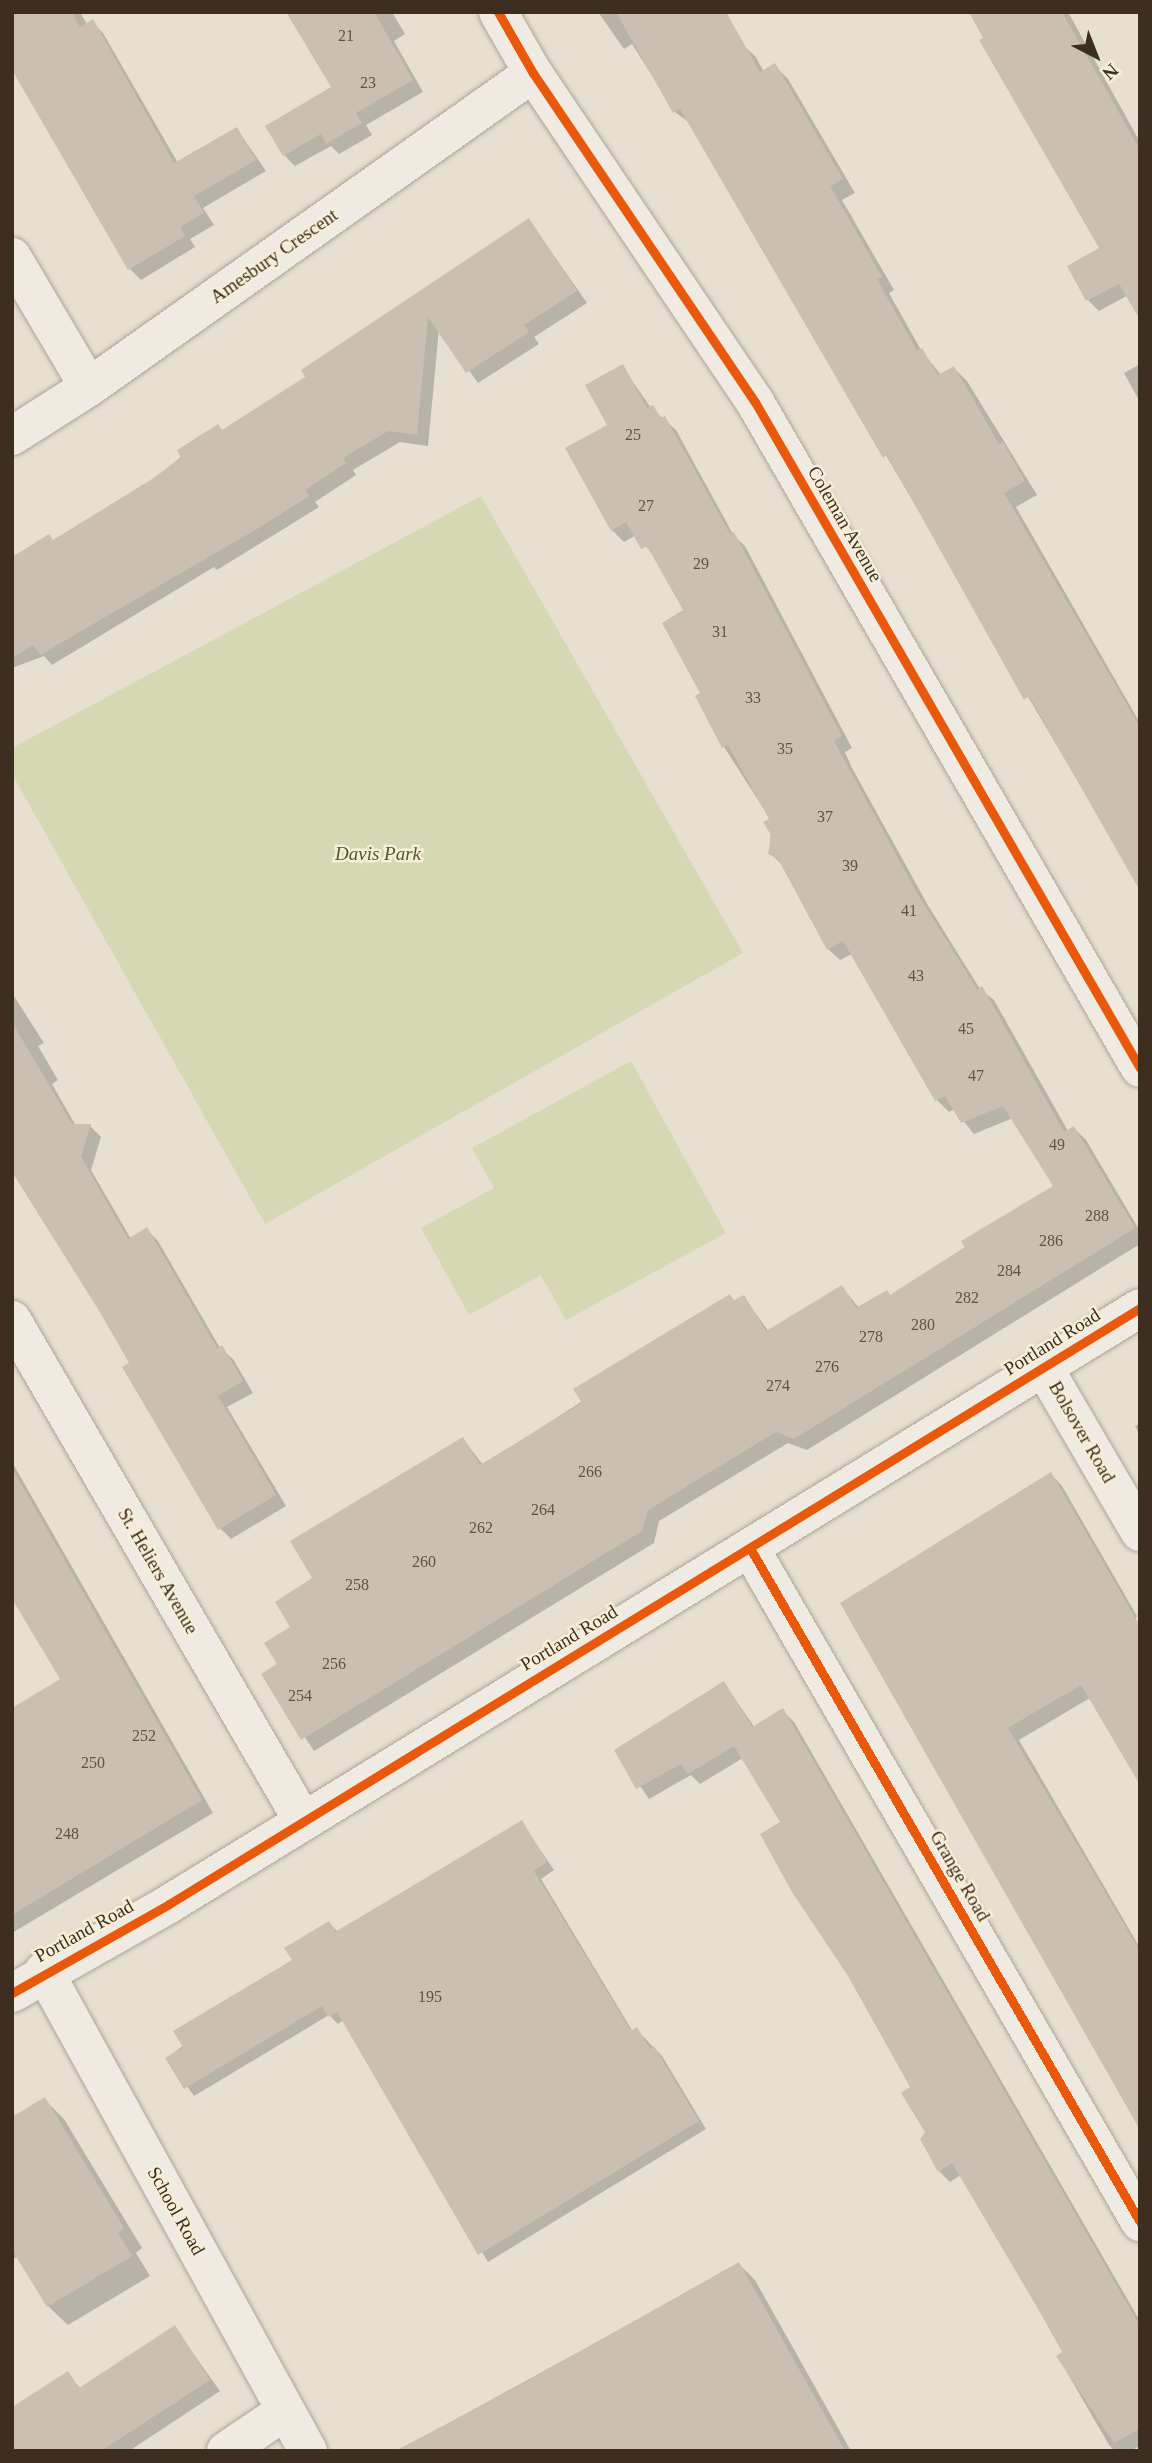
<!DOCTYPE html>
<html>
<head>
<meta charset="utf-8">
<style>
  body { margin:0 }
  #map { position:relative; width:1152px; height:2463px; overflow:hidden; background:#e7e0d1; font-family:Georgia,serif }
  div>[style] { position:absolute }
  .green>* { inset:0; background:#d6d7b3 }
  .shadow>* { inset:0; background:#0003 }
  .building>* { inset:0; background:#cbbfb2 }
  .roads { filter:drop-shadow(0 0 2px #ada599) drop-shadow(0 0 2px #ada599) }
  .minor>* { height:38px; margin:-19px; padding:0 19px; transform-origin:19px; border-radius:19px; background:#efebe3 }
  .cycleway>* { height:9px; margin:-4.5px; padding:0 4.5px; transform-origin:4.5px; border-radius:4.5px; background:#e8590c }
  span { translate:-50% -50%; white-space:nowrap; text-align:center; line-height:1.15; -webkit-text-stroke:5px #f7eed8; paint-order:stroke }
  .number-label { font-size:16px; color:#605244 }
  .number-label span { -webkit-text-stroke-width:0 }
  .street-label { font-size:19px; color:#3d2e20 }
  .park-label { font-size:19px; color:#4d5a26; font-style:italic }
  .frame { position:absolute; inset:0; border:14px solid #3d2e20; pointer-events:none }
  .north { position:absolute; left:1061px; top:21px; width:70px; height:70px; -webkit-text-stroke:5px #f7eed8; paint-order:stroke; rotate:138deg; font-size:19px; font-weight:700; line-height:28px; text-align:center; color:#3d2e20 }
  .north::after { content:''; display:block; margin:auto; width:24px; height:32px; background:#3d2e20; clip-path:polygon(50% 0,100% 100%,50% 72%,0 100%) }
</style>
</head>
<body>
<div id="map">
  <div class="green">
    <i style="clip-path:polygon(481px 496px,743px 953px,265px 1224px,12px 774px,12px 748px)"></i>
    <i style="clip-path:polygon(631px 1061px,726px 1233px,566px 1320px,541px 1275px,469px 1315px,421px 1228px,494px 1188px,472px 1148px)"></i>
  </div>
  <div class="shadow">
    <i style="clip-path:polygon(12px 12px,80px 12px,87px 24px,92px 22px,103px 33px,178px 163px,237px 129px,266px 171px,203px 208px,214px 225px,190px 239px,195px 247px,141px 280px,130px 269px,15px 72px,12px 74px)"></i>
    <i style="clip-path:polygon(304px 12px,392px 12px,405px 34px,394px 41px,423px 92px,366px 125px,372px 135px,339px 154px,331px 146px,295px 166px,284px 155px,333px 87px)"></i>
    <i style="clip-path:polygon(598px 12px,707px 12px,755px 56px,764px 72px,774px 65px,788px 79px,855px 193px,842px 200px,894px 290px,889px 293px,921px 350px,941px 375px,954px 368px,967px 381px,1037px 495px,1016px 507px,1140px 723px,1140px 887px,691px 124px,675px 112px,632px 44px,624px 49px)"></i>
    <i style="clip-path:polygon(969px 12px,1068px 12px,1140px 142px,1140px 308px,1132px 293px,1099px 311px,1088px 300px,1069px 266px,1101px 249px)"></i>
    <i style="clip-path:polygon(529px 220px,587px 303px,534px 337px,539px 344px,478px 383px,439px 329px,428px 446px,400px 442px,353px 470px,356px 475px,315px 502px,319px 507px,217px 570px,214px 567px,52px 665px,44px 656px,12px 668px,12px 559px,54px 541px,153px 480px,218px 426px,224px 432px,307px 377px)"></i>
    <i style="clip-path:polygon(1140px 364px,1140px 402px,1124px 373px)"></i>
    <i style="clip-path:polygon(622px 366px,651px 408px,676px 430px,734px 536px,745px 546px,852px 748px,845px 752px,852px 768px,929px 907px,980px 989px,994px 1000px,1068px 1131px,1074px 1128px,1086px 1140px,1140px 1231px,1140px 1244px,807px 1450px,788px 1443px,659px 1521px,654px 1543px,314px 1751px,263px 1674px,279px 1665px,314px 1579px,463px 1439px,483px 1465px,744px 1297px,769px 1332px,842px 1287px,859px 1308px,891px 1297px,1055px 1187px,1013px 1118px,974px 1134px,954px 1109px,949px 1112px,937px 1100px,852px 954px,840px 960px,828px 949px,782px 865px,770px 853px,771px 820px,724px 747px,703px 693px,685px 611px,657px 559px,636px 535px,624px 542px,612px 530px,610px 426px)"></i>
    <i style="clip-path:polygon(12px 993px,44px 1043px,38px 1046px,58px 1080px,52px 1084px,76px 1126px,90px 1126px,101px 1137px,91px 1170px,131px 1239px,147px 1230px,158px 1241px,220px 1348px,233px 1359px,253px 1393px,227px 1407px,286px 1506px,231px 1539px,220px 1528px,103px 1314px,12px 1168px)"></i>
    <i style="clip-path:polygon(1140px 1424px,1140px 1435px,1135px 1426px)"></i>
    <i style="clip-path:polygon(12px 1462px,213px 1813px,12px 1933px,12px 1810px,62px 1680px,12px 1595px)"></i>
    <i style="clip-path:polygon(1051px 1474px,1062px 1486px,1137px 1616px,1090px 1698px,1019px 1740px,1140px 1948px,1140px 2124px,842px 1604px)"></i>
    <i style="clip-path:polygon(724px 1683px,755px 1728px,783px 1711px,794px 1722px,1140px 2321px,1140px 2446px,1130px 2451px,1115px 2451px,1109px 2445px,1058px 2357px,1064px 2353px,961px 2175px,950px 2182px,939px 2171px,912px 2087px,783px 1823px,743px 1758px,700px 1784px,691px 1775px,649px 1799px,616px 1750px)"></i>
    <i style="clip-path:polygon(521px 1822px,554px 1870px,541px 1879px,633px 2032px,636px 2029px,662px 2056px,706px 2129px,488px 2262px,344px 2020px,338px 2024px,329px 2015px,194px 2096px,167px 2058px,294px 1960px,329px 1923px,337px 1931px)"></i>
    <i style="clip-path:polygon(45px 2100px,64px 2119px,142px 2248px,136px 2253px,150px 2276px,68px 2325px,48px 2306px,18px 2256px,12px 2260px,12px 2119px)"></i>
    <i style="clip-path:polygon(739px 2264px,755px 2280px,851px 2451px,398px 2451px)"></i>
    <i style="clip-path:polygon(175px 2328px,220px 2391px,129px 2451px,12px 2451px,67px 2374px,81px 2389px)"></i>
  </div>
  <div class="building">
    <i style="clip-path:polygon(12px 12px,72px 12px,80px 27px,93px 19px,174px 163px,237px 127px,256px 160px,194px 196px,204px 213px,180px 227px,185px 236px,128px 270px,12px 70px)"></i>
    <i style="clip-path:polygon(286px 12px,374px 12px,413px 80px,356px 113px,362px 123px,326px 144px,321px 134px,283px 156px,265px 126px,331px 87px)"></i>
    <i style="clip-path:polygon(616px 12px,726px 12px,760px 72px,775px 63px,843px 179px,830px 186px,882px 277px,877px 279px,917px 351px,922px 348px,938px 375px,954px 366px,999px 444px,1003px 442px,1025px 481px,1004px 493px,1140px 727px,1140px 891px,1029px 696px,1024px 700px,887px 455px,883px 458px,680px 109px,673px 113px)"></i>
    <i style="clip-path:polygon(969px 12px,1062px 12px,1140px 150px,1140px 320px,1119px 284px,1086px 301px,1067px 266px,1099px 248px,979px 40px,983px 38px)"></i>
    <i style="clip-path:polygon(529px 218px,577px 291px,524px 325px,529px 332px,466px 373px,428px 317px,417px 435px,388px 431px,343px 458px,346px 463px,305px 490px,309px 496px,257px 529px,40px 655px,33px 645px,12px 658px,12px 557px,49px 534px,53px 540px,152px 479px,181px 458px,177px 450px,218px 424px,222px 430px,305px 377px,301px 370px)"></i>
    <i style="clip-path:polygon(623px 364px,647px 408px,653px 405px,661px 418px,665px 416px,730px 534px,734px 532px,842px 736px,834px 740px,841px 754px,917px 893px,977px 989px,982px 986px,1064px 1132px,1074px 1126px,1135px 1228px,794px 1439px,776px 1432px,648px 1510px,642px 1531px,301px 1740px,261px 1674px,277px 1664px,264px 1643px,290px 1627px,275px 1602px,312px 1578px,290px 1541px,463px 1437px,480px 1465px,582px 1403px,573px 1389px,730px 1294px,734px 1300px,744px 1295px,766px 1331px,842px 1285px,856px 1308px,887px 1290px,890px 1295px,965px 1247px,961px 1241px,1053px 1186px,1003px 1106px,961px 1123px,945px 1096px,935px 1101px,843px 941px,827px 950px,778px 859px,768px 854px,771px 835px,763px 822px,769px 819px,728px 745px,722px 748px,695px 696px,700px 693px,662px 623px,683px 610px,647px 546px,641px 549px,626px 522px,611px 531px,565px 448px,607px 425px,585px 385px)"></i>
    <i style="clip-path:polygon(12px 1022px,72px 1124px,91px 1124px,81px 1157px,128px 1239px,147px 1227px,217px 1348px,222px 1345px,243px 1381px,218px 1396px,276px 1495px,218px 1530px,122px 1367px,129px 1363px,101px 1314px,12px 1172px)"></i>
    <i style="clip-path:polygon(12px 1468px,202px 1800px,12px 1915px,12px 1708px,60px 1679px,12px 1599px)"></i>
    <i style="clip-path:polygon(1051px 1472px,1140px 1626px,1140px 1785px,1081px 1685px,1008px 1728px,1140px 1951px,1140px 2130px,840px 1603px)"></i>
    <i style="clip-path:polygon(724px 1681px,752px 1727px,783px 1708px,1140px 2326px,1140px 2429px,1114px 2443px,1056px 2356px,1062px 2352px,1041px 2314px,952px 2163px,938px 2172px,920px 2139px,925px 2132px,901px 2093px,910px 2087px,848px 1976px,792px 1892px,760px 1834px,780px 1822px,734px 1746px,688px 1774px,681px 1764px,636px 1789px,614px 1750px)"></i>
    <i style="clip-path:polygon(522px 1820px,547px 1862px,534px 1871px,631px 2031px,637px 2027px,650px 2049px,654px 2046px,699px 2121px,478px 2255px,337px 2012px,328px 2017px,322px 2006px,184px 2089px,165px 2058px,183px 2047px,173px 2031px,292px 1960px,284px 1948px,329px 1921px,336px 1932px)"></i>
    <i style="clip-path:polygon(45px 2097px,124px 2228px,118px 2233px,132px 2256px,47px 2307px,12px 2250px,12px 2117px)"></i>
    <i style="clip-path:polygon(739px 2262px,845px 2451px,395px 2451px,524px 2383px)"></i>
    <i style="clip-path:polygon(175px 2325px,210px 2380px,101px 2451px,12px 2451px,12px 2407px,68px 2371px,79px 2388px)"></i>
  </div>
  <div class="roads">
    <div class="minor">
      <i style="left:498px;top:12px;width:70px;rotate:60.2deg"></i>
      <i style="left:533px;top:73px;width:397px;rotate:56deg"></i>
      <i style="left:755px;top:402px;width:769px;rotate:59.97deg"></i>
      <i style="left:12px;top:257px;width:151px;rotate:59.4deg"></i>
      <i style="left:12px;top:436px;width:91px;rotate:-32.5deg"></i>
      <i style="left:89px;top:387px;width:544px;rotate:-35.27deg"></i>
      <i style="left:12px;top:1320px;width:579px;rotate:59.85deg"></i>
      <i style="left:1044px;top:1368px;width:190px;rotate:59.7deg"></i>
      <i style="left:750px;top:1548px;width:779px;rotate:59.94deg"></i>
      <i style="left:44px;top:1971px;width:548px;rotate:61.19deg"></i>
      <i style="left:12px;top:1993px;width:180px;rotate:-29.5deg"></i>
      <i style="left:169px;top:1904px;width:1139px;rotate:-31.54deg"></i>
      <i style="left:226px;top:2451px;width:71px;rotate:-34.1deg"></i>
    </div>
  </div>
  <div class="cycleway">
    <i style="left:498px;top:12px;width:70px;rotate:60.2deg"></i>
    <i style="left:533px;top:73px;width:397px;rotate:56deg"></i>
    <i style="left:755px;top:402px;width:769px;rotate:59.97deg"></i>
    <i style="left:750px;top:1548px;width:779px;rotate:59.94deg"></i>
    <i style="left:12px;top:1993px;width:180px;rotate:-29.5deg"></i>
    <i style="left:169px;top:1904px;width:1139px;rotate:-31.54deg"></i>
  </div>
  <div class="number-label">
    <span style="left:346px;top:36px">21</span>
    <span style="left:368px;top:83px">23</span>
    <span style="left:633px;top:435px">25</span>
    <span style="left:646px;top:506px">27</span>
    <span style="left:701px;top:564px">29</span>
    <span style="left:720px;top:632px">31</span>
    <span style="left:753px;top:698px">33</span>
    <span style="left:785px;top:749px">35</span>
    <span style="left:825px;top:817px">37</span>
    <span style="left:850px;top:866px">39</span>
    <span style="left:909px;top:911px">41</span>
    <span style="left:916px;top:976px">43</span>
    <span style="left:966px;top:1029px">45</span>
    <span style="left:976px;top:1076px">47</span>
    <span style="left:1057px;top:1145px">49</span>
    <span style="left:1097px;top:1216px">288</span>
    <span style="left:1051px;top:1241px">286</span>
    <span style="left:1009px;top:1271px">284</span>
    <span style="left:967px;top:1298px">282</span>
    <span style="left:923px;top:1325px">280</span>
    <span style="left:871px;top:1337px">278</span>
    <span style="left:827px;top:1367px">276</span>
    <span style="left:778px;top:1386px">274</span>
    <span style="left:590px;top:1472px">266</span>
    <span style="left:543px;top:1510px">264</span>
    <span style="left:481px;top:1528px">262</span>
    <span style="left:424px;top:1562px">260</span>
    <span style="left:357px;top:1585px">258</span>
    <span style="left:334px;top:1664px">256</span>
    <span style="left:300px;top:1696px">254</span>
    <span style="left:144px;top:1736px">252</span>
    <span style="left:93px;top:1763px">250</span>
    <span style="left:67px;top:1834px">248</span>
    <span style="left:430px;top:1997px">195</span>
  </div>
  <div class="street-label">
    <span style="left:274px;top:256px;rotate:-35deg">Amesbury Crescent</span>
    <span style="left:845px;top:524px;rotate:60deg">Coleman Avenue</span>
    <span style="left:1052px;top:1342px;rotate:-32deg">Portland Road</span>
    <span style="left:1082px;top:1432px;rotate:60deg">Bolsover Road</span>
    <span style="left:158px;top:1571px;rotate:60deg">St. Heliers Avenue</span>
    <span style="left:569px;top:1638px;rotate:-31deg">Portland Road</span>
    <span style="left:960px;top:1876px;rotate:60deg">Grange Road</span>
    <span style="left:84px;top:1931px;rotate:-29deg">Portland Road</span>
    <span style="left:176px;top:2211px;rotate:61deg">School Road</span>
  </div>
  <div class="park-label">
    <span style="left:378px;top:854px">Davis Park</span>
  </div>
  <div class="frame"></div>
  <div class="north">N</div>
</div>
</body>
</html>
